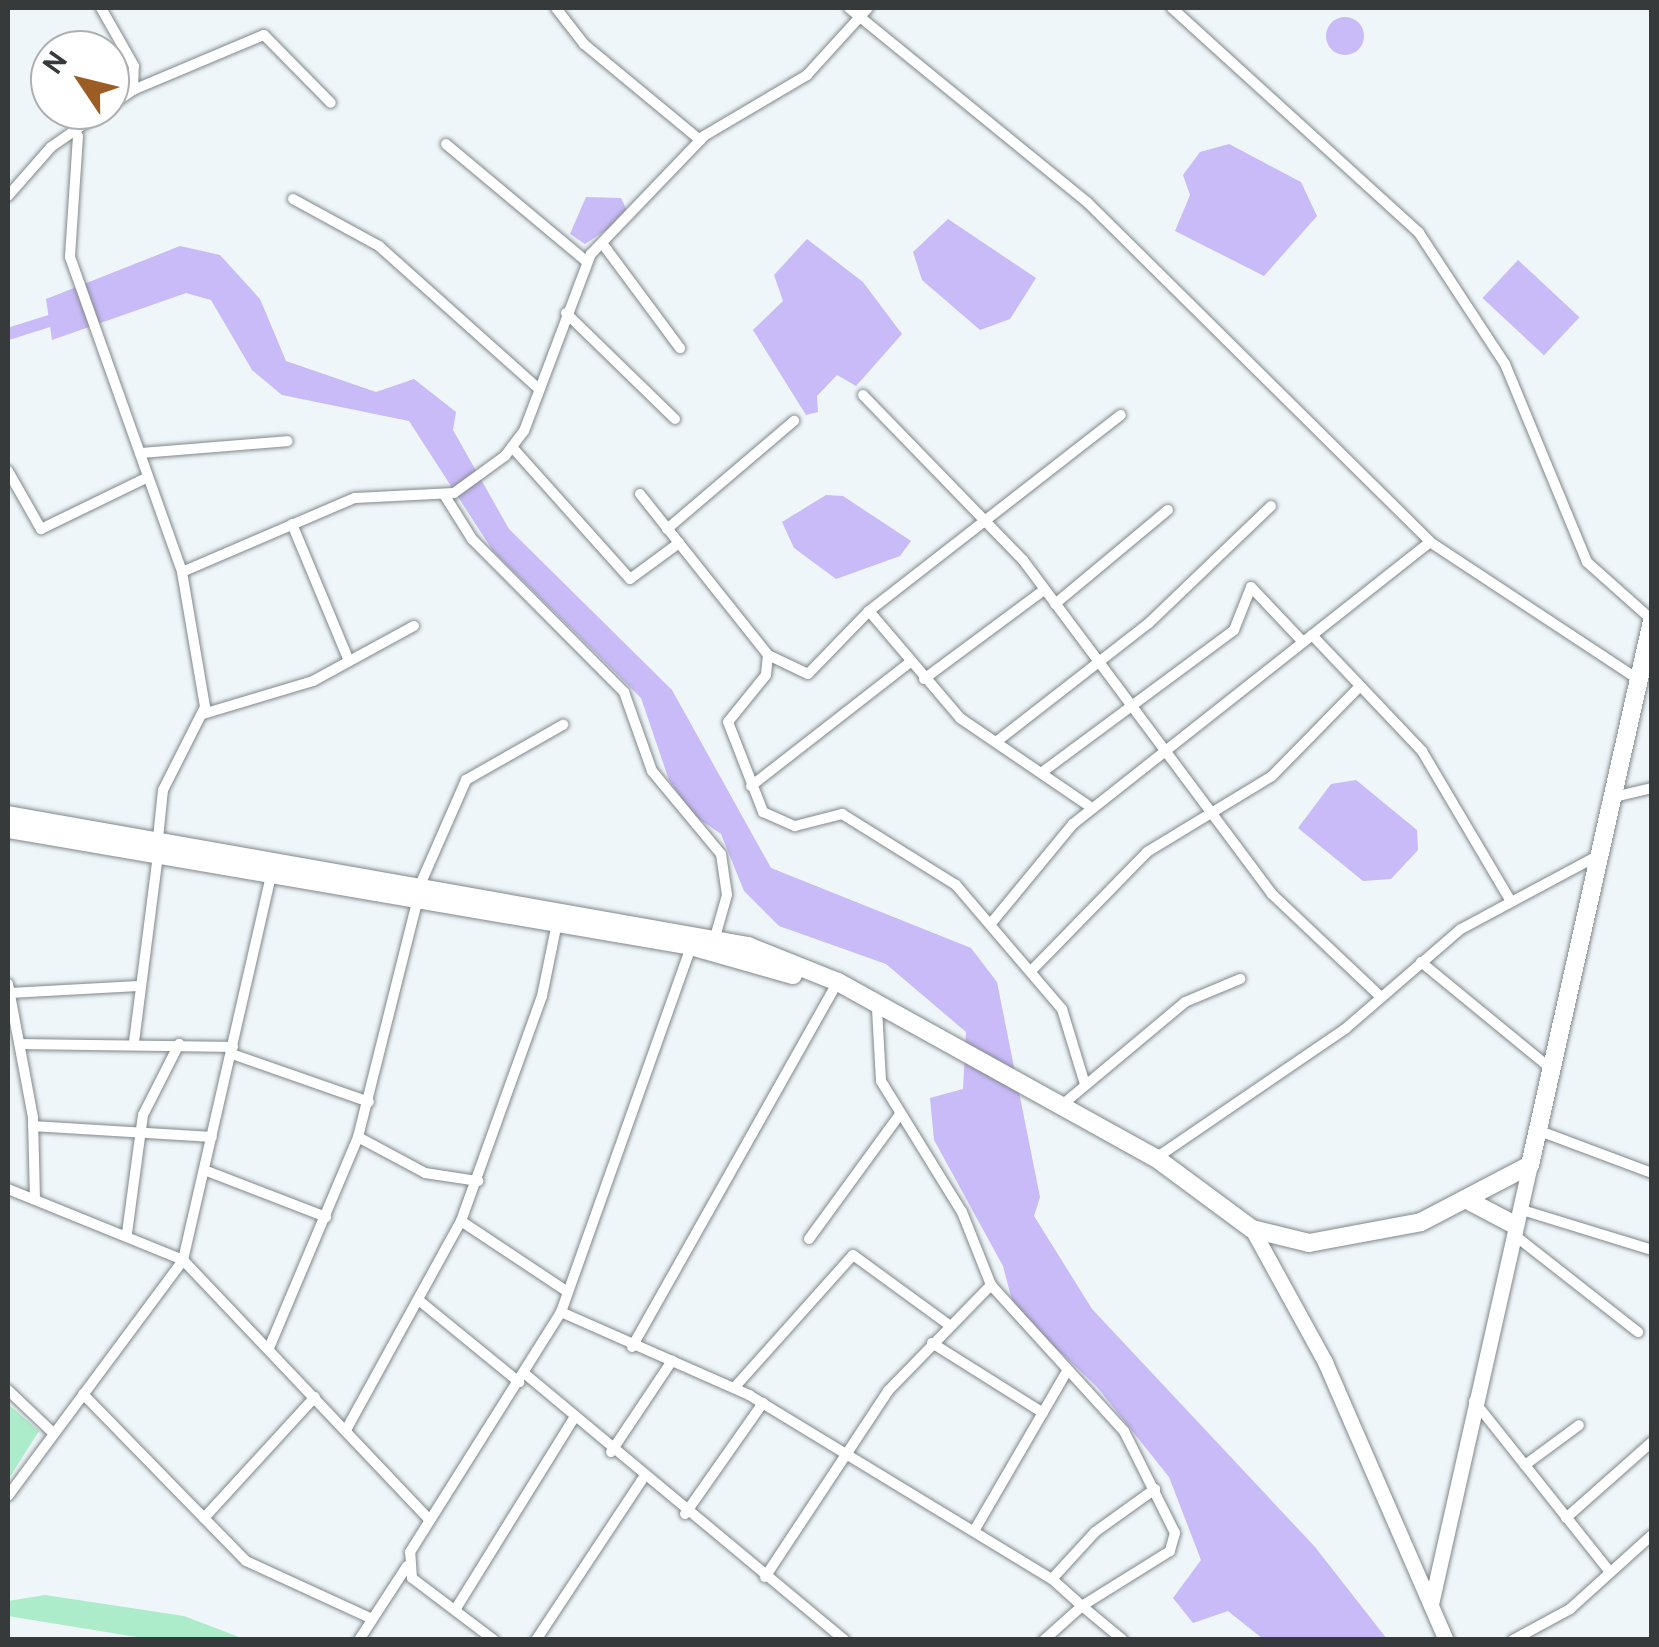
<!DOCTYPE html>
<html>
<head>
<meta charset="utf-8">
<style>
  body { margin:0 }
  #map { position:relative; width:1659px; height:1647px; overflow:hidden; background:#eef6f9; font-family:Overpass,sans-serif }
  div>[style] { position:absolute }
  .green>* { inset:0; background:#acecca }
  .water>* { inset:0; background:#c9baf8; transform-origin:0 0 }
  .round { border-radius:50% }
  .canal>* { height:12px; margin:-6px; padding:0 6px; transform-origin:6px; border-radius:6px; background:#c9baf8 }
  .roads { filter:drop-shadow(0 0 2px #81878a) drop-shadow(0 0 2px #81878a) }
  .minor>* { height:10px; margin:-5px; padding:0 5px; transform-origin:5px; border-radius:5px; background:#fff }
  .primary>* { height:15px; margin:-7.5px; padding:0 7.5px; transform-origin:7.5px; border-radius:7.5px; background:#fff }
  .trunk>* { height:18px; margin:-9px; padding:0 9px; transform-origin:9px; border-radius:9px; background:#fff }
  span { translate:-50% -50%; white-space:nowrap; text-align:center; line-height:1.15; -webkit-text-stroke:8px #fff; paint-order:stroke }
  .frame { position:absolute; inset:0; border:10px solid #373a3b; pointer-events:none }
  .north { position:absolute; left:30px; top:30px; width:100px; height:100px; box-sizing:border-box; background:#fff; border:2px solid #afb0b1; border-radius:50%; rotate:305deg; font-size:28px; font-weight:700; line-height:40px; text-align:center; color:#373a3b }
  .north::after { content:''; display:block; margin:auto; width:35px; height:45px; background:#9b5d23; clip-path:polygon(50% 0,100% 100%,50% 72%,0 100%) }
</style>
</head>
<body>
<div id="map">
  <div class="green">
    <i style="clip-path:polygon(8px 1404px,39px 1431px,8px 1480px)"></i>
    <i style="clip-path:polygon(45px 1595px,184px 1616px,239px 1637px,149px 1639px,8px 1616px,8px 1601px)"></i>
  </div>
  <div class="water">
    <i class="round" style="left:1326px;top:17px;width:38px;height:38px"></i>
    <i style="clip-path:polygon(1229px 144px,1301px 182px,1317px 216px,1264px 276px,1175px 231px,1190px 195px,1183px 175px,1200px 152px)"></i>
    <i style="clip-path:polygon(586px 197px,621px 198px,629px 215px,585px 244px,570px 234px)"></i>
    <i style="clip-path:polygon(948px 219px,1036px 278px,1010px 319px,980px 330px,922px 280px,913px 252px)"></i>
    <i style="clip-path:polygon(807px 239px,863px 282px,902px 334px,856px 386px,837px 375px,817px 396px,818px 412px,806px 415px,753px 330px,783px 301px,774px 275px)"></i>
    <i style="clip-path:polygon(180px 246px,220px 255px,260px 299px,286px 361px,376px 392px,414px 379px,456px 412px,453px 430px,509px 529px,672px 690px,771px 868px,971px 948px,997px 982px,1040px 1197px,1034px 1216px,1092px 1309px,1315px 1547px,1387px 1639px,1263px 1639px,1228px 1611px,1193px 1623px,1173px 1598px,1201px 1560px,1169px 1477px,1097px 1387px,1014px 1308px,1003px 1266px,934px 1140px,930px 1098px,963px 1089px,966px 1032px,886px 964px,779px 926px,744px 891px,721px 834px,693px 815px,669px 780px,641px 698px,493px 551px,409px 421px,282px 395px,252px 370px,211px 300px,186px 293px,52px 340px,46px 299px)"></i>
    <i style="left:1518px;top:260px;width:84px;height:52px;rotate:43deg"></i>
    <i style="clip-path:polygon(826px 495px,843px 496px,911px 541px,900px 556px,836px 579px,794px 548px,782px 522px)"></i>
    <i style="clip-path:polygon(1356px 780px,1417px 830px,1418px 850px,1391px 879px,1363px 881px,1298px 828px,1331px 784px)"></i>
  </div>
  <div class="canal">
    <i style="left:8px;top:334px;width:57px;rotate:-17.5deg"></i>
  </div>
  <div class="roads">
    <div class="minor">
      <i style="left:556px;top:8px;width:46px;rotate:52.1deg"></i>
      <i style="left:584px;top:44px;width:151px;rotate:39.6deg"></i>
      <i style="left:849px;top:8px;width:307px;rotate:39.2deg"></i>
      <i style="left:1087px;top:202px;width:483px;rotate:44.7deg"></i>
      <i style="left:1430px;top:542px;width:249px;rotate:33.4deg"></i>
      <i style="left:1172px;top:8px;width:334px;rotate:42.3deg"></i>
      <i style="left:1419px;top:233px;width:157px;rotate:56.7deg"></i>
      <i style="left:1505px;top:364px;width:214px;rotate:67.5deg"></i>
      <i style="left:1587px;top:562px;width:87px;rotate:41.7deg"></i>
      <i style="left:133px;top:90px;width:142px;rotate:-22.8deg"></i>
      <i style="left:264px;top:35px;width:95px;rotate:45.4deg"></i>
      <i style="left:78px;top:136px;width:121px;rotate:93.8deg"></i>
      <i style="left:70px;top:257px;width:334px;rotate:70.4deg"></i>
      <i style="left:182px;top:572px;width:137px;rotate:80.3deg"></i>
      <i style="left:205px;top:707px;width:93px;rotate:116.8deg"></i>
      <i style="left:163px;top:790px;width:48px;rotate:95.9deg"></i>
      <i style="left:446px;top:144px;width:182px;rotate:39.9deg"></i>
      <i style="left:8px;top:196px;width:65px;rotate:-48.7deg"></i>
      <i style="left:51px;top:147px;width:100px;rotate:-34.8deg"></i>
      <i style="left:133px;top:90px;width:24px;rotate:-88deg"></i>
      <i style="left:134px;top:66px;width:67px;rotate:-119.6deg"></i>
      <i style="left:293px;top:199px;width:98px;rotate:28.7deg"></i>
      <i style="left:379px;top:246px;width:215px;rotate:41.8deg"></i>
      <i style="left:602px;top:243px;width:131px;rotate:53.4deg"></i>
      <i style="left:566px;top:313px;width:152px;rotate:44.2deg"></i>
      <i style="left:863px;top:395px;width:230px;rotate:45.9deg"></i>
      <i style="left:1023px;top:560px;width:417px;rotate:53.3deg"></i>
      <i style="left:1272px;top:894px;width:150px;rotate:43.4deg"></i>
      <i style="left:512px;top:447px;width:177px;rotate:48.2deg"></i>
      <i style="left:630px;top:579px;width:61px;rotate:-36.3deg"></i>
      <i style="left:140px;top:453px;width:148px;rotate:-4.6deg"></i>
      <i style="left:8px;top:471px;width:67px;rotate:60.4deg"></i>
      <i style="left:41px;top:529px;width:119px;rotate:-25.9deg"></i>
      <i style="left:640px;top:494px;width:206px;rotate:51.5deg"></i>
      <i style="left:768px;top:655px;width:20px;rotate:96deg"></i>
      <i style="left:766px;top:675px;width:60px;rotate:129deg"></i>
      <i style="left:728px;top:722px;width:97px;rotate:68.7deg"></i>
      <i style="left:763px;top:812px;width:35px;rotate:24deg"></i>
      <i style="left:795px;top:826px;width:49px;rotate:-14.3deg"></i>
      <i style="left:842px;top:814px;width:134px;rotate:31.9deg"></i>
      <i style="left:956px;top:885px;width:163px;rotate:49.5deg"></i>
      <i style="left:1062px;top:1009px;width:78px;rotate:73deg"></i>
      <i style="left:445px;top:496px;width:51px;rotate:57.9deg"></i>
      <i style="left:472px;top:539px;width:216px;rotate:45.2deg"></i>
      <i style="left:624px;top:692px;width:84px;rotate:70.5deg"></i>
      <i style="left:652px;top:771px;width:108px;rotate:50.3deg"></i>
      <i style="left:721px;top:854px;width:41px;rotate:81.7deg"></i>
      <i style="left:727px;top:895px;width:44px;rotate:105.9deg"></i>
      <i style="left:292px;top:524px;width:148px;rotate:67.4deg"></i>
      <i style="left:667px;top:529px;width:167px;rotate:-40.4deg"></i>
      <i style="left:182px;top:572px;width:188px;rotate:-23.2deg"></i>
      <i style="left:355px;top:498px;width:99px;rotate:-2.9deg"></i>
      <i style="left:454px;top:493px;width:63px;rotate:-36deg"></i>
      <i style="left:505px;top:456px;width:31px;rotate:-53deg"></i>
      <i style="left:524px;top:431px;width:189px;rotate:-69.3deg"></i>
      <i style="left:591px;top:254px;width:163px;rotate:-46.2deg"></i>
      <i style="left:704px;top:136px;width:120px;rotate:-30.6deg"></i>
      <i style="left:807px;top:75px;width:91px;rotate:-47.7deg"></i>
      <i style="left:1055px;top:604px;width:147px;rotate:-39.8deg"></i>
      <i style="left:869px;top:611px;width:140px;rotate:49.6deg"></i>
      <i style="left:960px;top:718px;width:160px;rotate:34.3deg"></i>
      <i style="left:1312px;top:635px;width:160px;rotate:46.5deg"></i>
      <i style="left:1422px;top:751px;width:173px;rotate:59.4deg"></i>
      <i style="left:768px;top:655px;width:44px;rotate:25.4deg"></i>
      <i style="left:808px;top:674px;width:88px;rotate:-45.9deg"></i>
      <i style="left:869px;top:611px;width:319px;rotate:-37.9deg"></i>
      <i style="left:924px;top:679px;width:149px;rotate:-36.6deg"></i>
      <i style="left:203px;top:714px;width:115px;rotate:-16.7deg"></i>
      <i style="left:313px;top:681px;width:115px;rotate:-28.6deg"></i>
      <i style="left:996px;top:742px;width:194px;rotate:-37.9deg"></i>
      <i style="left:1149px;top:623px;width:169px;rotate:-43.8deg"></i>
      <i style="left:1041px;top:773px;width:240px;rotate:-36.5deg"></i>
      <i style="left:1234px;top:630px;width:46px;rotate:-68.4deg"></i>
      <i style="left:1251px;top:587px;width:76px;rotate:46.6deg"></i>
      <i style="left:751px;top:786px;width:202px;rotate:-37.9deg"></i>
      <i style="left:1610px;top:798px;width:43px;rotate:-13.4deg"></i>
      <i style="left:420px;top:885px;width:115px;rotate:-66.3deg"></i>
      <i style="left:466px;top:780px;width:112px;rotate:-29.6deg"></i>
      <i style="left:993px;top:921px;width:126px;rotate:-50.5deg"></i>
      <i style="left:1073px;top:824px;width:455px;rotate:-38.3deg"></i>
      <i style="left:1421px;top:962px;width:167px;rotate:39.4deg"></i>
      <i style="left:1031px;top:971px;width:166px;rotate:-45.7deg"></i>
      <i style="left:1147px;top:852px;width:146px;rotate:-31.3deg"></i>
      <i style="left:1272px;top:776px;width:126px;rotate:-45.6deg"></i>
      <i style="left:8px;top:984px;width:136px;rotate:79.4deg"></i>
      <i style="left:33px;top:1118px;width:81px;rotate:88.6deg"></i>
      <i style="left:10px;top:993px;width:128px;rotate:-3.1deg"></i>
      <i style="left:877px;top:1009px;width:72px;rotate:86.8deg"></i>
      <i style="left:881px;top:1081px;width:154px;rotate:58.3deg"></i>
      <i style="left:962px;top:1212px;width:79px;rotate:68.3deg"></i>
      <i style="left:991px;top:1285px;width:197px;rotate:47.7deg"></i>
      <i style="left:1124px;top:1431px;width:114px;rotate:63.4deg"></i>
      <i style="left:1175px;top:1533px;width:19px;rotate:106deg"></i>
      <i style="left:1170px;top:1551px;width:104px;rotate:148deg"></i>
      <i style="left:1082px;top:1606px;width:53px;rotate:39.7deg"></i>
      <i style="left:134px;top:1042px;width:190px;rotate:-82.7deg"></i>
      <i style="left:22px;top:1044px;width:211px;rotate:0.8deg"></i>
      <i style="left:232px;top:1054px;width:145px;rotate:19.3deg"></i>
      <i style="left:1062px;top:1105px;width:160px;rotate:-39.9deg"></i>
      <i style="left:1185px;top:1002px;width:60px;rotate:-22.7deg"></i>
      <i style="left:33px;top:1126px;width:179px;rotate:3.5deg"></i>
      <i style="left:1537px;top:1130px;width:123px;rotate:20.5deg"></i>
      <i style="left:358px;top:1137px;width:76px;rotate:28.2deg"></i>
      <i style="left:425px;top:1173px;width:54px;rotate:8.6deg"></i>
      <i style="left:1156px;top:1158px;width:229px;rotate:-34.3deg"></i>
      <i style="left:1345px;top:1029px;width:153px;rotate:-40.8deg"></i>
      <i style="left:1461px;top:929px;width:152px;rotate:-28.2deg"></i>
      <i style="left:204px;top:1170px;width:131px;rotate:21.1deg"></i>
      <i style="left:8px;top:1189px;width:189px;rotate:22.1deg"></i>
      <i style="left:183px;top:1260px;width:357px;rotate:46.5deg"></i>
      <i style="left:1519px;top:1209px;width:139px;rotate:17.1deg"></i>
      <i style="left:461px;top:1221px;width:128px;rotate:33.6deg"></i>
      <i style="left:127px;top:1233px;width:119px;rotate:-82.3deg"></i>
      <i style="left:143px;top:1115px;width:80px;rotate:-63.1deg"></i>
      <i style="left:1513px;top:1234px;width:159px;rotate:38.1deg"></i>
      <i style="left:809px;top:1239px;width:155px;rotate:-53.9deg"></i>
      <i style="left:421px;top:1302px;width:127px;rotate:39.2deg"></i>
      <i style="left:561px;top:1312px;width:206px;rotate:23.8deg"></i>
      <i style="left:749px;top:1395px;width:354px;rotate:31.3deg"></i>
      <i style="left:1052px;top:1579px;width:40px;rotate:42deg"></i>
      <i style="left:1082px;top:1606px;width:51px;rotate:138.2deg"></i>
      <i style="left:932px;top:1343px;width:131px;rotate:32.2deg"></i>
      <i style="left:632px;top:1347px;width:409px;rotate:-60.6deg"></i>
      <i style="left:269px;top:1348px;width:229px;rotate:-67.1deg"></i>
      <i style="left:358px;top:1137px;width:245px;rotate:-75.9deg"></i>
      <i style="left:524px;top:1373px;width:417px;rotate:39.8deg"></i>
      <i style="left:734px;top:1388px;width:178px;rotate:-48.2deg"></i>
      <i style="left:853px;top:1255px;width:119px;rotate:36.1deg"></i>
      <i style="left:8px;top:1390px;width:59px;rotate:43.6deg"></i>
      <i style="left:83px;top:1394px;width:233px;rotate:45.7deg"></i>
      <i style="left:246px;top:1561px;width:136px;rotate:24.7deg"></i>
      <i style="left:1474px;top:1401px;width:218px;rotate:51.5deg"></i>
      <i style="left:346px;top:1430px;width:239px;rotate:-61.2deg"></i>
      <i style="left:461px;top:1221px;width:239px;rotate:-70.2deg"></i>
      <i style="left:542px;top:996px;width:75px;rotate:-78.4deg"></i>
      <i style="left:611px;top:1452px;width:110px;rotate:-56.2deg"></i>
      <i style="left:1525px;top:1465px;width:67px;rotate:-36.5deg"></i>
      <i style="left:8px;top:1496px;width:294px;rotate:-53.4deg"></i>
      <i style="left:183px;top:1260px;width:399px;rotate:-77.1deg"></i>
      <i style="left:685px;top:1514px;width:136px;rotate:-54.9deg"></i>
      <i style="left:204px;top:1518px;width:164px;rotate:-47.5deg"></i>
      <i style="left:1566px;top:1518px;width:115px;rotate:-41.5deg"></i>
      <i style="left:974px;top:1531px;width:185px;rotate:-59.8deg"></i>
      <i style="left:765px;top:1577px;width:223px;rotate:-56.5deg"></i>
      <i style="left:888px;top:1391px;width:148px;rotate:-45.8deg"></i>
      <i style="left:1052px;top:1579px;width:64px;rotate:-47.5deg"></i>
      <i style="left:1095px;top:1532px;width:74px;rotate:-35.6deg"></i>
      <i style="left:455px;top:1610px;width:226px;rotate:-58.2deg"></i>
      <i style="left:359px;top:1640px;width:88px;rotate:-57deg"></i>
      <i style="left:494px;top:1640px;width:103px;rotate:-142.9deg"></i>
      <i style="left:412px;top:1578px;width:26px;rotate:-94deg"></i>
      <i style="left:410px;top:1552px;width:284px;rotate:-57.8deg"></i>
      <i style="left:561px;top:1312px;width:388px;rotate:-70.4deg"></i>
      <i style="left:536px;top:1640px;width:192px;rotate:-56.5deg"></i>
      <i style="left:1513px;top:1640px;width:65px;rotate:-28.5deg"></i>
      <i style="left:1570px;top:1609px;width:110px;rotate:-42.1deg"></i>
    </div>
    <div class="primary">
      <i style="left:1252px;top:1229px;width:152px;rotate:61.2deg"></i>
      <i style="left:1325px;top:1362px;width:303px;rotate:66.5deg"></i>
      <i style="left:1431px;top:1604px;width:450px;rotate:-77.3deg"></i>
    </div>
    <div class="trunk">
      <i style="left:8px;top:815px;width:752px;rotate:10.04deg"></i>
      <i style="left:748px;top:946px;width:97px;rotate:21.8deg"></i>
      <i style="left:838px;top:982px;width:363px;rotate:29deg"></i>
      <i style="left:1156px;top:1158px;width:119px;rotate:36.5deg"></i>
      <i style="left:1252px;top:1229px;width:59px;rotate:13.8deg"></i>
      <i style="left:1309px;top:1243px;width:114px;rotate:-10.6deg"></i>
      <i style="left:1421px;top:1222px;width:123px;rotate:-27.6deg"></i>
      <i style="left:1530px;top:1165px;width:558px;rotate:-77.36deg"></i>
      <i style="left:8px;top:829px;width:693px;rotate:9.72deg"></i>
      <i style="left:691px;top:946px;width:106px;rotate:15.9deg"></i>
      <i style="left:1471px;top:1202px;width:50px;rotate:27.6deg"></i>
    </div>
  </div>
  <div class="frame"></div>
  <div class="north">N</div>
</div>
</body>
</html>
